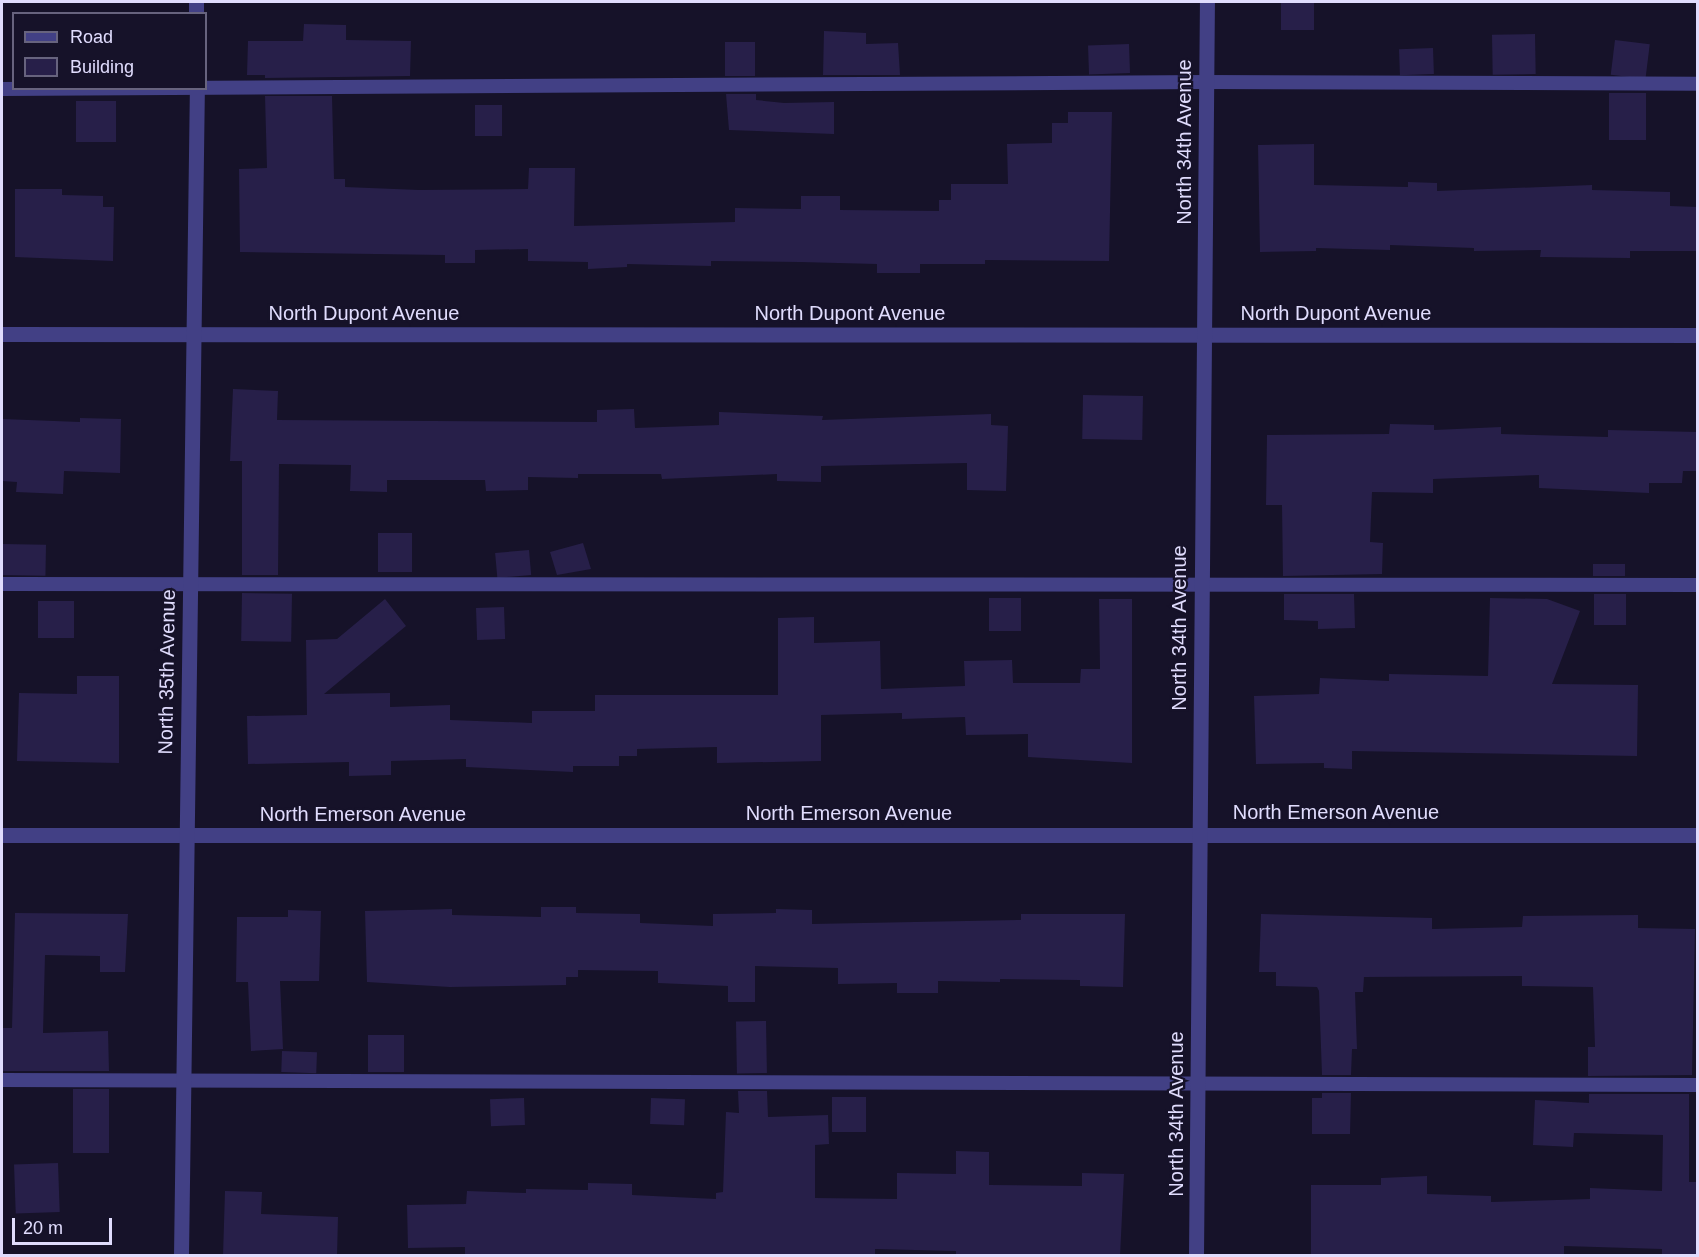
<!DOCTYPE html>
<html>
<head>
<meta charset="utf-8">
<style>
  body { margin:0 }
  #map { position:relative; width:1699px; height:1257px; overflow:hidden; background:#161229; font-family:Helvetica,sans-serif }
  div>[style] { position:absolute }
  .building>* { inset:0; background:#271f49; transform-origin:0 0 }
  .lane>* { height:14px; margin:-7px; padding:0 7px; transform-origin:7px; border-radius:7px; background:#424085 }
  .street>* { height:15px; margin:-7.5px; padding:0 7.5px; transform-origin:7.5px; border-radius:7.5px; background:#424085 }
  span { translate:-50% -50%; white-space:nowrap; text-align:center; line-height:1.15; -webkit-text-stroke:4.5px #161229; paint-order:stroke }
  .street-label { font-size:20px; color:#e0dcfd }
  .frame { position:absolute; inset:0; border:3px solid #e0dcfd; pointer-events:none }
  .legend { position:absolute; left:12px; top:12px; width:195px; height:78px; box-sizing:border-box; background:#161229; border:2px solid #67637e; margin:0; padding:8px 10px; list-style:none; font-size:18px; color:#e0dcfd }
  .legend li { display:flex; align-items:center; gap:12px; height:30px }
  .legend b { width:30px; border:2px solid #67637e }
  .scale { position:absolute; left:12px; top:1218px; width:100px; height:27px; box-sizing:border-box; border:3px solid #e0dcfd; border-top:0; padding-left:8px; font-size:18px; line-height:21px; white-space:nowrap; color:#e0dcfd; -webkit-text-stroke:4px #161229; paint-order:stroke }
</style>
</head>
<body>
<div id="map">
  <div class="building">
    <i style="left:1281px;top:2px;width:33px;height:28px"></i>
    <i style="clip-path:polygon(304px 24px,346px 25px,346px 40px,411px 41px,410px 76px,265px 78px,265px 75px,247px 75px,248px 41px,303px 41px)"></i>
    <i style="clip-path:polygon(824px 31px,866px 33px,866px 44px,898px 43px,900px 75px,823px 75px)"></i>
    <i style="left:1535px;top:34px;width:40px;height:43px;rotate:89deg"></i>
    <i style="left:1615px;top:40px;width:35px;height:35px;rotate:7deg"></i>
    <i style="left:755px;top:42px;width:34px;height:30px;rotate:90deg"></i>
    <i style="left:1129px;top:44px;width:29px;height:41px;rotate:88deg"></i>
    <i style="left:1433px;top:48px;width:26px;height:34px;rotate:88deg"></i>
    <i style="left:1609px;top:93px;width:37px;height:47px"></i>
    <i style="clip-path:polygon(726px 94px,756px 94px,756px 100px,784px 103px,834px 102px,834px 134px,729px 130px)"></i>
    <i style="clip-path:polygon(265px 96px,332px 96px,334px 179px,345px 179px,345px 187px,419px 190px,528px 189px,529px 168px,575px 168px,574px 226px,735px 222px,735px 208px,801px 209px,801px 196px,840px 196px,840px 210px,939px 211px,939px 200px,951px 200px,951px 184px,1008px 184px,1007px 144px,1052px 143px,1052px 123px,1068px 123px,1068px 112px,1112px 112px,1109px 261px,985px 260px,985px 264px,920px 264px,920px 273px,877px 273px,877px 264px,800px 262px,711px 261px,711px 266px,627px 264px,627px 267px,588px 269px,588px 262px,528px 261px,528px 249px,475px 250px,475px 263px,445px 263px,445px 255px,240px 252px,239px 169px,267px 168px)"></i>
    <i style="left:76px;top:101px;width:40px;height:41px"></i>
    <i style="left:475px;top:105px;width:27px;height:31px"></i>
    <i style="clip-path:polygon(1314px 144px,1314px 185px,1408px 187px,1408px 182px,1437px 183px,1437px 191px,1592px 185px,1592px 190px,1670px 192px,1670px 206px,1698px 207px,1698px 251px,1630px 251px,1630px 258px,1540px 257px,1541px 250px,1474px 251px,1474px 248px,1390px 245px,1390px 250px,1316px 248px,1316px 251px,1260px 252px,1258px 145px)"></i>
    <i style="clip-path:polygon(15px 189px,62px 189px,62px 195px,103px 196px,103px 207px,114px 207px,113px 261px,15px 257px)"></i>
    <i style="clip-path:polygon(233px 389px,278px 391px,277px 420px,597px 422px,597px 410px,634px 409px,635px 428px,719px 425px,719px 412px,823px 416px,822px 420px,991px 414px,991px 425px,1008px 426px,1006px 491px,967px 490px,967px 463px,821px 466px,821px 482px,777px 481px,777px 474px,662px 479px,661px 474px,578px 474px,578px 478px,528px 477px,528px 490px,486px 491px,485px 480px,387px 480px,387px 492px,350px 491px,351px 465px,279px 464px,278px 575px,242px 575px,242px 461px,230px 461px)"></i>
    <i style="left:1083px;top:395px;width:60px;height:44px;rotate:1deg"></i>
    <i style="clip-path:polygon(80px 418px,121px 419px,120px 473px,64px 471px,63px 494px,16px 492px,17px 482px,2px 481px,2px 419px,80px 422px)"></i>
    <i style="clip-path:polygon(1390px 424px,1434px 425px,1434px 430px,1501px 427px,1501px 434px,1608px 437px,1608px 430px,1698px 432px,1698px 471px,1683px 471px,1682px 483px,1649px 483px,1649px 493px,1539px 488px,1539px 475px,1433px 479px,1433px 493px,1372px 492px,1370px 542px,1383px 543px,1382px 574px,1283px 576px,1282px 505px,1266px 505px,1267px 435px,1389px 434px)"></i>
    <i style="left:378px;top:533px;width:34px;height:39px"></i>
    <i style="clip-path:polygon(583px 543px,591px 569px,557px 575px,550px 552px)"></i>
    <i style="left:2px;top:544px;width:44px;height:31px;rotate:1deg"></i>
    <i style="left:529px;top:550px;width:25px;height:34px;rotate:85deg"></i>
    <i style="left:1625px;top:564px;width:12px;height:32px;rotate:90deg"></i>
    <i style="left:242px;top:593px;width:50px;height:48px;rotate:1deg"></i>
    <i style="clip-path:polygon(1284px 594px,1354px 594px,1355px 628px,1318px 629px,1318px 621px,1284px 620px)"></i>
    <i style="left:1594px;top:594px;width:32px;height:31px"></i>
    <i style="left:989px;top:598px;width:32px;height:33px"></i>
    <i style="clip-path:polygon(1490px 598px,1547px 599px,1580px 611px,1552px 684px,1638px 685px,1637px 756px,1352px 751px,1352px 769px,1324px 768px,1324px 763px,1256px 764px,1254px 696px,1319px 694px,1320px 678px,1389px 681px,1389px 674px,1488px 676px)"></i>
    <i style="clip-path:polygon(385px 599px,406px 626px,324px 694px,390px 693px,390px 707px,450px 705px,450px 720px,532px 723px,532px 711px,595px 711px,595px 695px,778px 695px,778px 618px,814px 617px,814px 643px,880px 641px,881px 689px,965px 686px,964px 661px,1012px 660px,1013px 683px,1080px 683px,1081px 669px,1100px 669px,1099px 599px,1132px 599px,1132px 763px,1028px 757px,1028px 734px,966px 735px,965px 717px,902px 719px,902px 713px,821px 715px,821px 761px,717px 763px,717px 747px,637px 749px,637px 756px,619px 756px,619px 766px,573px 766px,573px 772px,466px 767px,466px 759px,391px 761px,391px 775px,349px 776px,349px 762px,248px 764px,247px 716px,307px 715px,306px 640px,337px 639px)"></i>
    <i style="left:38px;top:601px;width:36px;height:37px"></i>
    <i style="left:504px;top:607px;width:32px;height:28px;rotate:88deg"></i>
    <i style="clip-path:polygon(77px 676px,119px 676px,119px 763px,17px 761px,19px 693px,77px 694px)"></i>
    <i style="clip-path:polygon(541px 907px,576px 907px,576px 913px,640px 914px,640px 923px,713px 926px,713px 914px,776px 913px,776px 909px,812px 910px,812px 924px,1021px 920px,1021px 914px,1125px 914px,1123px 987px,1080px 986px,1080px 980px,1000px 979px,1000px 982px,938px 981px,938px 993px,897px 993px,897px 983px,838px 984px,838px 968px,755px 966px,755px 1002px,728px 1002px,728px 986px,658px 983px,658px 971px,578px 970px,578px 977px,566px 977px,566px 985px,450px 987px,367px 982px,365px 911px,452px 909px,452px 915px,541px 917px)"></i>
    <i style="clip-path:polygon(288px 910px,321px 911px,319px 981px,280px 981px,283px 1049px,251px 1051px,248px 982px,236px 982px,237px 917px,288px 917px)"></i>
    <i style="clip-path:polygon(15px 913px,128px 914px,125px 972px,100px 972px,100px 956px,45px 955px,43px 1033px,108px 1031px,109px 1071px,2px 1071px,2px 1028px,12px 1028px)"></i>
    <i style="clip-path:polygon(1261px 914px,1432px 918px,1432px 929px,1522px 927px,1523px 916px,1638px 915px,1638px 928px,1695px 929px,1692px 1075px,1588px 1076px,1588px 1047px,1595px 1047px,1593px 987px,1522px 986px,1522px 976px,1364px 977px,1363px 992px,1355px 992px,1357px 1049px,1352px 1049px,1351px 1075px,1322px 1075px,1319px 991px,1317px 987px,1276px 986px,1276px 972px,1259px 972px)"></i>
    <i style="left:766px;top:1021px;width:52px;height:30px;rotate:89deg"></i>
    <i style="left:404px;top:1035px;width:37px;height:36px;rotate:90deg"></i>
    <i style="left:282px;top:1051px;width:35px;height:21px;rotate:2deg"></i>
    <i style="left:73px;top:1089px;width:36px;height:64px"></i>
    <i style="clip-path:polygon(738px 1091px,767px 1091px,768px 1117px,828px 1115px,829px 1144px,815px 1145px,815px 1198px,897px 1199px,897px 1173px,956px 1174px,956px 1151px,989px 1152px,989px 1185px,1082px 1186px,1082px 1173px,1124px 1174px,1120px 1256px,956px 1256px,956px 1251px,875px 1249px,875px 1255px,465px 1256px,465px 1247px,408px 1248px,407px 1205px,466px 1204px,467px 1191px,526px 1193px,526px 1189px,588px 1190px,588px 1183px,632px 1184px,632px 1195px,716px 1199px,716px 1193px,723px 1192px,726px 1112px,739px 1113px)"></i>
    <i style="clip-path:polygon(1322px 1093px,1351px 1093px,1350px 1134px,1312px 1134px,1312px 1098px,1322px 1098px)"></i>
    <i style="clip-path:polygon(1589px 1094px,1689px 1094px,1689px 1182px,1698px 1182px,1698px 1256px,1662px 1256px,1662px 1249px,1564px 1246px,1564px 1254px,1311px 1256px,1311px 1185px,1381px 1185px,1381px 1178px,1427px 1176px,1427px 1194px,1491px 1196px,1491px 1202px,1590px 1199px,1590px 1188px,1662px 1191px,1663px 1135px,1574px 1133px,1573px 1147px,1533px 1145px,1535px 1100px,1589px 1103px)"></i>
    <i style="left:866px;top:1097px;width:35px;height:34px;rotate:90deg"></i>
    <i style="left:524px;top:1098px;width:27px;height:34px;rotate:88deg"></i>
    <i style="left:651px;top:1098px;width:34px;height:26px;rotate:2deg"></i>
    <i style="left:58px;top:1163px;width:49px;height:44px;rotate:88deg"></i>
    <i style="clip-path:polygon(225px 1191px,262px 1192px,261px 1214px,338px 1217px,337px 1256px,223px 1256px)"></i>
  </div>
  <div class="lane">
    <i style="left:2px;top:89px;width:1203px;rotate:-0.33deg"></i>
    <i style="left:1205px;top:82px;width:493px;rotate:0.2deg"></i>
    <i style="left:2px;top:584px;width:1696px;rotate:0.03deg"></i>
    <i style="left:2px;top:1080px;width:1696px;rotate:0.17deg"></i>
  </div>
  <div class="street">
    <i style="left:196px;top:2px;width:12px;rotate:90deg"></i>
    <i style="left:2px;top:334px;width:1696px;rotate:0.03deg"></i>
    <i style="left:2px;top:835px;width:1696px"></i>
    <i style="left:181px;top:1256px;width:1168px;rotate:-89.22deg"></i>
    <i style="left:1196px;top:1256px;width:1254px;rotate:-89.5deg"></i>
  </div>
  <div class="street-label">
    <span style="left:1184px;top:142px;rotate:-90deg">North 34th Avenue</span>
    <span style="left:364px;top:313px">North Dupont Avenue</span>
    <span style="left:850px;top:313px">North Dupont Avenue</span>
    <span style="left:1336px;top:313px">North Dupont Avenue</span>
    <span style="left:1179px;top:628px;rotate:-90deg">North 34th Avenue</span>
    <span style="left:167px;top:672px;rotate:-89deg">North 35th Avenue</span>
    <span style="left:1336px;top:812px">North Emerson Avenue</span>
    <span style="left:849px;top:813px">North Emerson Avenue</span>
    <span style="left:363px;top:814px">North Emerson Avenue</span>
    <span style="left:1176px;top:1114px;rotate:-90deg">North 34th Avenue</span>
  </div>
  <div class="frame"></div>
  <ul class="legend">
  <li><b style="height:8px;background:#424085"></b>Road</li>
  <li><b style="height:16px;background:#271f49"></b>Building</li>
  </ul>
  <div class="scale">20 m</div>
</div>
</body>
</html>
